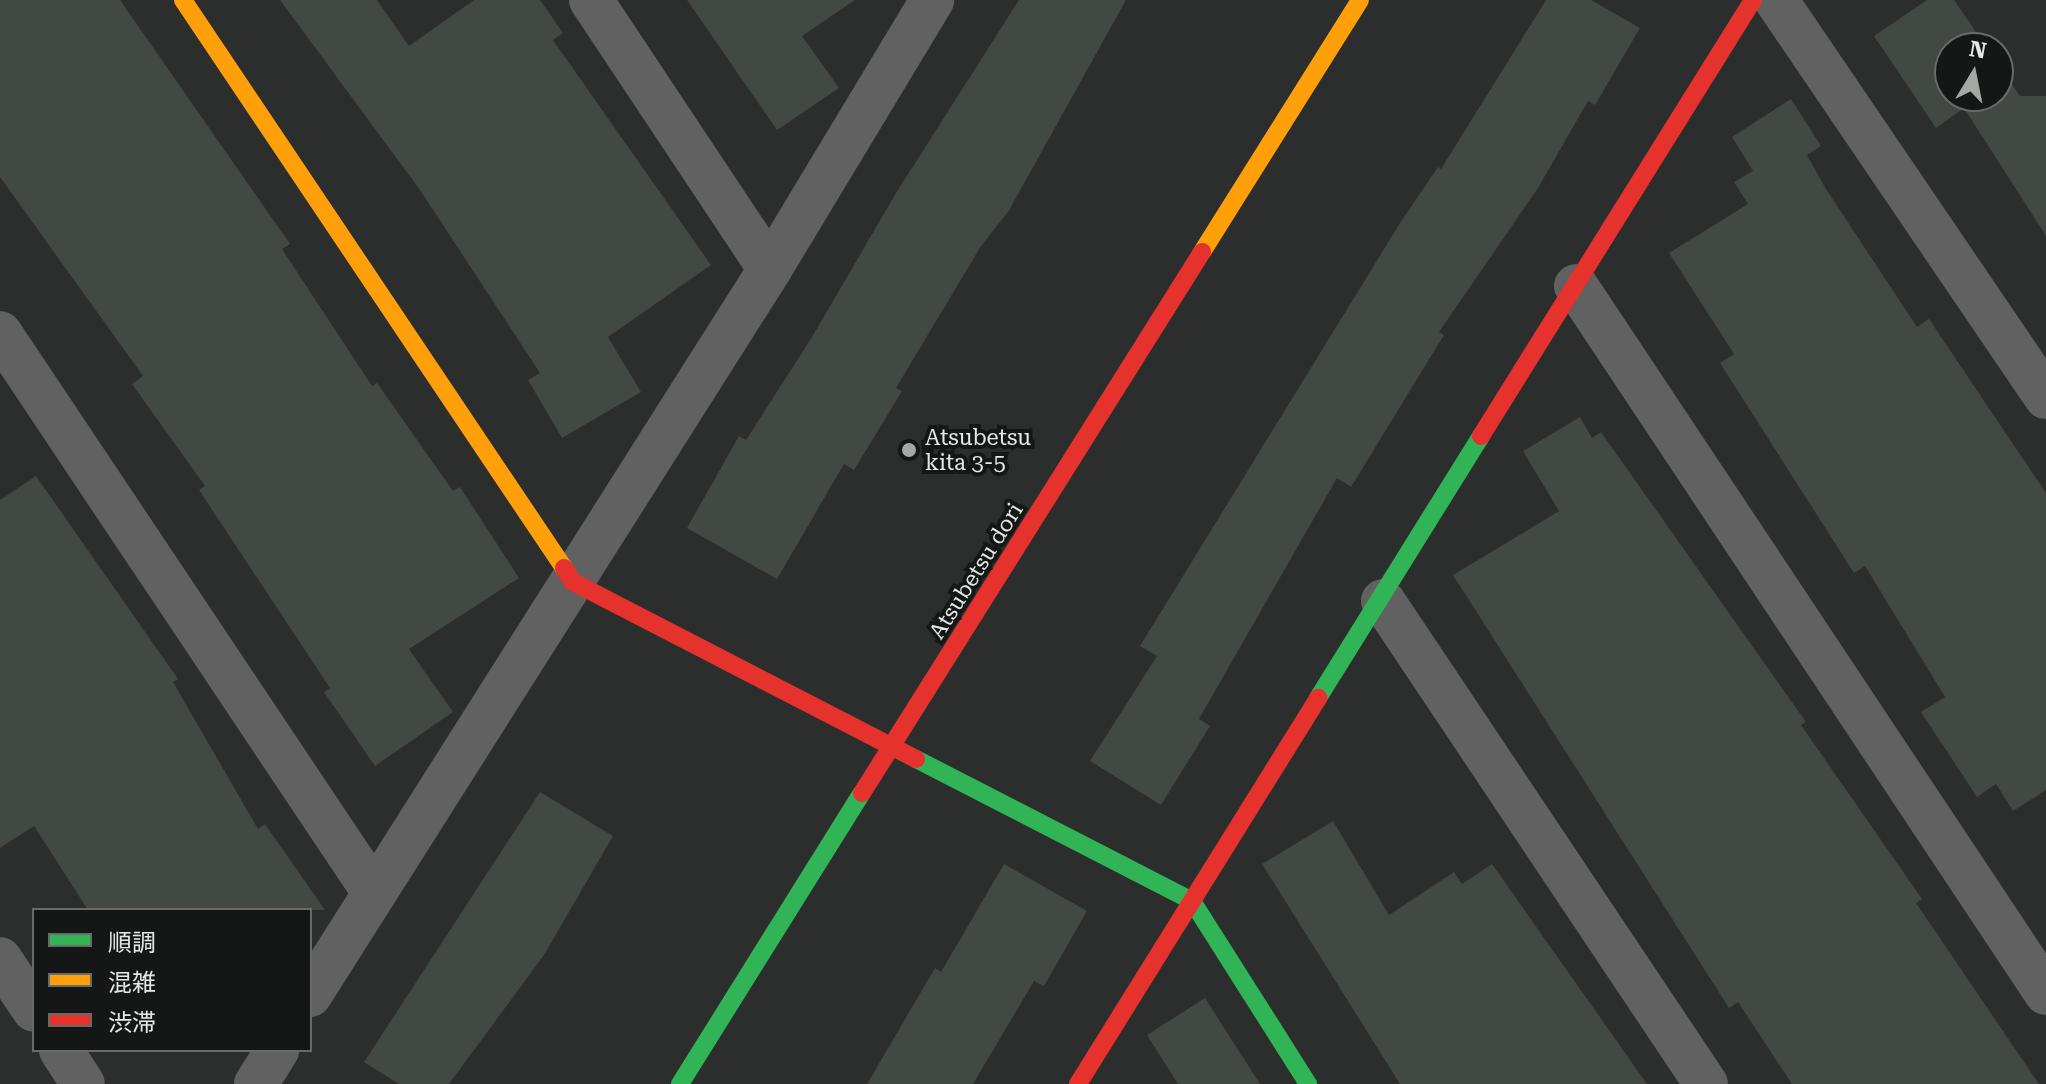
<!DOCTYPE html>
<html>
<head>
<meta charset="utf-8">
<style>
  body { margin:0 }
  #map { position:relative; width:2046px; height:1084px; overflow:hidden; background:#2b2e2c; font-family:"Roboto Serif","Noto Sans JP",serif }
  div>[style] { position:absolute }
  .building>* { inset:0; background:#424843 }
  .street>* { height:44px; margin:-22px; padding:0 22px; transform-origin:22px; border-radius:22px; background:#606160 }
  .fast>* { height:18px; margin:-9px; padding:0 9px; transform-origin:9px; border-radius:9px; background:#30b455 }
  .slow>* { height:18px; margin:-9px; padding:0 9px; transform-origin:9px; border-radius:9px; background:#ff9f0a }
  .jam>* { height:18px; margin:-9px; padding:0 9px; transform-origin:9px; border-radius:9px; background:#e5322d }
  .dots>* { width:22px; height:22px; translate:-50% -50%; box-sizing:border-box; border:4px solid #141715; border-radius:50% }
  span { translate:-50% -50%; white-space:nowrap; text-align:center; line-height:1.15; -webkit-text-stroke:8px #141715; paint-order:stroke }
  .poi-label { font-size:22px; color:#e5e9e6 }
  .left { translate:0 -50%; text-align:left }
  .street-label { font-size:22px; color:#e5e9e6 }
  .legend { position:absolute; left:32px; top:908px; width:280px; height:144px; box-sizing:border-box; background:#141715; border:2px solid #686b69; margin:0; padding:10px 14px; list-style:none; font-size:24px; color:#e5e9e6 }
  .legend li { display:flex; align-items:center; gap:16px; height:40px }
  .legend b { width:40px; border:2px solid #686b69 }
  .north { position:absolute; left:1934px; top:32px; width:80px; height:80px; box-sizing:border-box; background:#141715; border:2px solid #686b69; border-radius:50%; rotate:10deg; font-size:22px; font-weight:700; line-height:32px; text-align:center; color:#e5e9e6 }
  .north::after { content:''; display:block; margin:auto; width:28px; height:36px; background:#a4a8a5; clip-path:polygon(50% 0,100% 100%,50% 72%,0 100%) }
</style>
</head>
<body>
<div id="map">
  <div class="building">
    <i style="clip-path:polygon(0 0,120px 0,290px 244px,282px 249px,372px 386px,377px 383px,453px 491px,460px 487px,519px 578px,409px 649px,453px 712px,375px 766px,324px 692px,330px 688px,199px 490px,205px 486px,132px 384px,143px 376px,0 177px)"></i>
    <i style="clip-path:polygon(280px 0,377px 0,409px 46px,474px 0,540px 0,563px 33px,553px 40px,711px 265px,608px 337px,641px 392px,562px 438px,528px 380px,540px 373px,420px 190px)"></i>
    <i style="clip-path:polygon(687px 0,855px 0,802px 36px,839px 88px,777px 130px)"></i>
    <i style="clip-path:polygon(1019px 0,1126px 0,1008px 212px,981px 246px,896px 388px,902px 391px,854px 470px,844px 464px,777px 579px,687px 528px,739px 436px,746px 440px,812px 337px,896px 193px)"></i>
    <i style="clip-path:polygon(1546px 0,1591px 0,1640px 28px,1595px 105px,1588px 101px,1538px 188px,1439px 332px,1444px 335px,1351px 487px,1337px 478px,1199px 719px,1210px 726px,1161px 805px,1090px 761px,1157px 656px,1140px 646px,1400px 223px,1438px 167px,1441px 169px)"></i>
    <i style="clip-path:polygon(1927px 0,1954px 0,1987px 48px,1950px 48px,1950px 96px,1998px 96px,1998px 64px,2020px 96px,2046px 96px,2046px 236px,1964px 108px,1936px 128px,1874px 36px)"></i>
    <i style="clip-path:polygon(1791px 99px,1821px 146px,1807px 155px,1826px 189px,1917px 327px,1929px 319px,2046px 493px,2046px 790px,2013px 811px,1996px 784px,1977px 797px,1921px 712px,1945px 697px,1865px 566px,1854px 573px,1720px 363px,1734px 354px,1669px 253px,1748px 204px,1734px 182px,1753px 171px,1732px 137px)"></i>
    <i style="clip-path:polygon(1580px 417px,1592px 438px,1601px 432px,1806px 722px,1801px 725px,1922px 899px,1916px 903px,2039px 1084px,1792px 1084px,1738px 1002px,1729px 1008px,1453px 575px,1559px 511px,1523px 451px)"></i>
    <i style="clip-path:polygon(36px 476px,178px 679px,173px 682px,258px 829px,265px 824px,325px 910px,88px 910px,34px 826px,0 848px,0 500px)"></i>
    <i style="clip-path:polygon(540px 792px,613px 836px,544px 955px,449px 1084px,399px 1084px,364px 1062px)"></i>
    <i style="clip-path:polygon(1333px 821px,1389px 915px,1454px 872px,1462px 884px,1492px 864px,1647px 1084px,1400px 1084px,1262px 864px)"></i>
    <i style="clip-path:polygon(1004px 864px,1087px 911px,1044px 986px,1034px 981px,973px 1084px,867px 1084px,935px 968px,941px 972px)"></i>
    <i style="clip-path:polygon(1205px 998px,1260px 1084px,1178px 1084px,1147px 1035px)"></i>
  </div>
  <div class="street">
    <i style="left:591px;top:0;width:323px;rotate:56.4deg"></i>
    <i style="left:1776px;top:0;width:480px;rotate:55.8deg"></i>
    <i style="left:1576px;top:286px;width:849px;rotate:56.38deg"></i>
    <i style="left:0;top:333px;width:671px;rotate:56.24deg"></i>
    <i style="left:1383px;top:601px;width:581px;rotate:56.23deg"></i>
    <i style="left:0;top:959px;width:61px;rotate:56.3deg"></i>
    <i style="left:310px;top:995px;width:859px;rotate:-57.64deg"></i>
    <i style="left:770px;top:269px;width:314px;rotate:-58.9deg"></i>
    <i style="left:61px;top:1050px;width:40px;rotate:57.1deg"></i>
    <i style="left:256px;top:1084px;width:40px;rotate:-58deg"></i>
  </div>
  <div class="fast">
    <i style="left:1318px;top:698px;width:309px;rotate:-58.1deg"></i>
    <i style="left:916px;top:759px;width:310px;rotate:27.2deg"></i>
    <i style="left:1192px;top:901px;width:217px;rotate:57.6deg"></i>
    <i style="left:680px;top:1084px;width:343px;rotate:-58deg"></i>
  </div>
  <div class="slow">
    <i style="left:183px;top:0;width:684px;rotate:56.15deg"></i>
    <i style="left:1202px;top:252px;width:297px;rotate:-57.9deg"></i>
  </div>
  <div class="jam">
    <i style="left:1481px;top:436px;width:514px;rotate:-58.04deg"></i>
    <i style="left:564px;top:568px;width:17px;rotate:57deg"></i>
    <i style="left:573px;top:582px;width:386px;rotate:27.3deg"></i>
    <i style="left:862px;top:793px;width:639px;rotate:-57.85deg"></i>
    <i style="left:1078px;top:1084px;width:455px;rotate:-58.1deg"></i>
  </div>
  <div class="dots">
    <i style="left:909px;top:450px;background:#a4a8a5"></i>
  </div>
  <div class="poi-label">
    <span class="left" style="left:925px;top:450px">Atsubetsu<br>kita 3-5</span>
  </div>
  <div class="street-label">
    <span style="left:976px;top:571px;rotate:-58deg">Atsubetsu dori</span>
  </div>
  <ul class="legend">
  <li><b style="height:10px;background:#30b455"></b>順調</li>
  <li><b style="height:10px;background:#ff9f0a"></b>混雑</li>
  <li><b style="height:10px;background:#e5322d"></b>渋滞</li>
  </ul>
  <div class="north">N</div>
</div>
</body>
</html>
